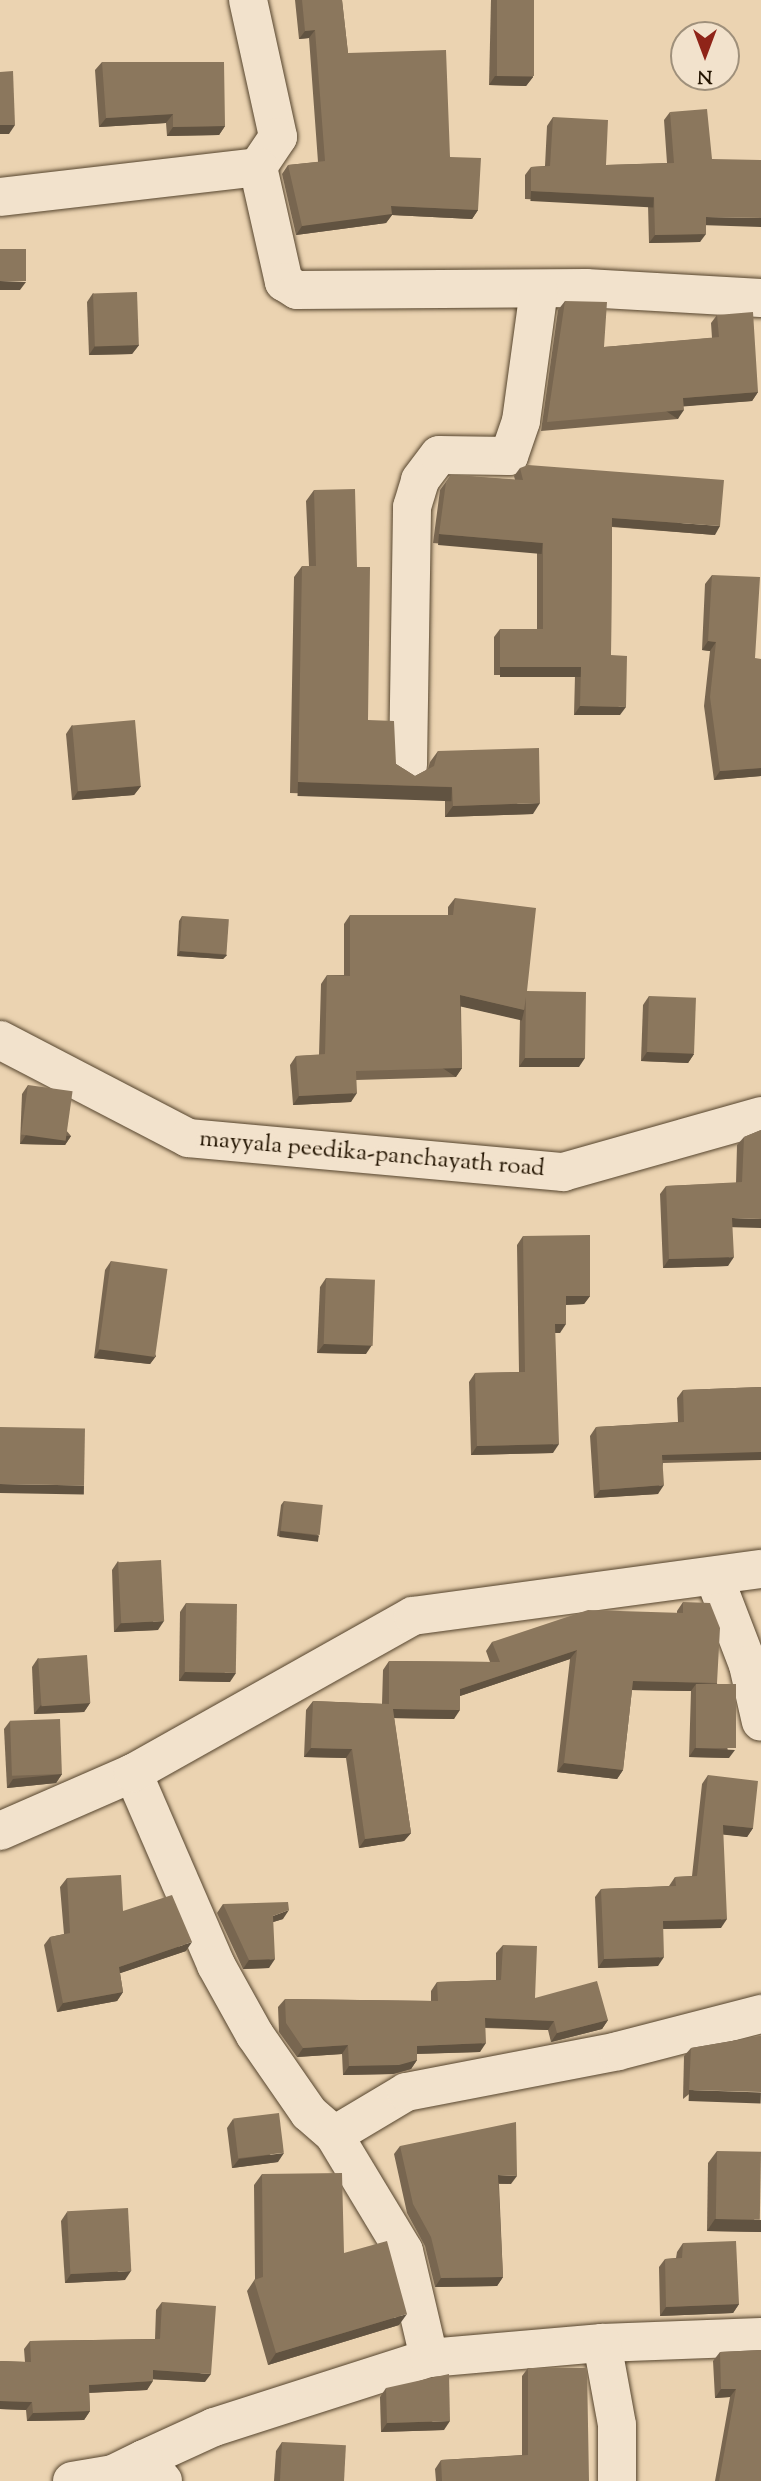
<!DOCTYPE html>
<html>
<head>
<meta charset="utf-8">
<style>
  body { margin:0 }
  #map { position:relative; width:761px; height:2481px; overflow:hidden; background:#ebd3b1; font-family:"Sorts Mill Goudy",serif }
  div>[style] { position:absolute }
  .roads { filter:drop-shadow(0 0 2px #55442d) drop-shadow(0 0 2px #55442d) }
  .minor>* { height:38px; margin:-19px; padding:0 19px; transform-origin:19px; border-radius:19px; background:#f2e2cc }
  .wall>* { inset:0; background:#786650 }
  .shaded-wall>* { inset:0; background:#615341; transform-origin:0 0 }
  .building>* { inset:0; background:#8b775d; transform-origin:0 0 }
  span { translate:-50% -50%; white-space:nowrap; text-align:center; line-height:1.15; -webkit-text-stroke:7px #f2e2cc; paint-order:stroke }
  .street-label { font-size:24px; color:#231401 }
  .north { position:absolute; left:670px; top:21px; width:70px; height:70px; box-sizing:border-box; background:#f2e2cc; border:2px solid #9f907b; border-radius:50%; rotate:180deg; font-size:19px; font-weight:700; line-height:28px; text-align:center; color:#231401 }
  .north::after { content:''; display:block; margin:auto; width:24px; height:32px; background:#8f2418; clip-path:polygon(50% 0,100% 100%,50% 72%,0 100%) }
</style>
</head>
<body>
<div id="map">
  <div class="roads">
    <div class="minor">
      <i style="left:248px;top:0;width:140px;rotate:77.6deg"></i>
      <i style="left:278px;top:137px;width:36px;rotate:124deg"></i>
      <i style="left:0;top:197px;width:260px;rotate:-6.6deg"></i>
      <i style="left:258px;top:167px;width:118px;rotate:77.3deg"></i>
      <i style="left:284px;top:282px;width:15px;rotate:32deg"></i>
      <i style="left:297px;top:290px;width:289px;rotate:-0.4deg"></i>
      <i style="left:586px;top:288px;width:175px;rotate:3.3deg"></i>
      <i style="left:408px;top:765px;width:258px;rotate:-89.1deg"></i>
      <i style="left:412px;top:507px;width:28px;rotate:-73deg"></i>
      <i style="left:420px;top:480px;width:31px;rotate:-53deg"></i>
      <i style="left:439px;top:455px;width:70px;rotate:0.8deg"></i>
      <i style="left:509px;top:456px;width:37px;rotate:-71deg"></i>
      <i style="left:521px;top:421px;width:132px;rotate:-82.2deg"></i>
      <i style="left:0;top:1040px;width:212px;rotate:27.5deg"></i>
      <i style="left:188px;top:1138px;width:377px;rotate:5.2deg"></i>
      <i style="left:563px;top:1172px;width:206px;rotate:-15.8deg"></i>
      <i style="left:715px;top:1579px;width:92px;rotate:69deg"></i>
      <i style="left:748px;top:1665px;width:58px;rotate:77.2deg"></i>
      <i style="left:133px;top:1773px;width:209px;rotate:66.6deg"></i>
      <i style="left:216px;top:1965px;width:80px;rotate:60.9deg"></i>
      <i style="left:255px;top:2035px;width:95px;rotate:55.3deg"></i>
      <i style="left:309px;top:2113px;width:33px;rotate:41deg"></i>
      <i style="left:334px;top:2135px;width:135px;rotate:58.9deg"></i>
      <i style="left:404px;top:2251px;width:110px;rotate:76.8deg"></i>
      <i style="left:429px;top:2358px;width:226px;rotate:162.2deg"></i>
      <i style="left:214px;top:2427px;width:77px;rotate:155.4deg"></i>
      <i style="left:144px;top:2459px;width:29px;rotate:49deg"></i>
      <i style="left:0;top:1831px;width:145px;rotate:-23.6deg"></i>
      <i style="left:133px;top:1773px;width:321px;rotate:-29.3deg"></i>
      <i style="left:413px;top:1616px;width:351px;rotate:-7.7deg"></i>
      <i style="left:334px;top:2135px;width:84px;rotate:-30.8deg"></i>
      <i style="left:406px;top:2092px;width:216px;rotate:-10.9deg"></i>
      <i style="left:618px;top:2051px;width:148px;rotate:-14.5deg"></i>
      <i style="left:602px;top:2343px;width:159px;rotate:-2.2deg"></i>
      <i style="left:429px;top:2358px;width:174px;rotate:-5deg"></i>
      <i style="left:602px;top:2343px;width:83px;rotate:79.6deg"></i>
      <i style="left:617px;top:2425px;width:56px;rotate:90deg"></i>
      <i style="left:72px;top:2481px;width:42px;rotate:-9.7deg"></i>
      <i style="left:113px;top:2474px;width:34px;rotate:-26deg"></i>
    </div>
  </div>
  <div class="wall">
    <i style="clip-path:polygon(295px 0,342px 0,348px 53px,450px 157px,478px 210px,472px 219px,392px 215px,386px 223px,296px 235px,282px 174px,288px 165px,318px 162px,309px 38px,299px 39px)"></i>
    <i style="clip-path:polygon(491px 0,534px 0,533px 77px,526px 86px,489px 85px)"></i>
    <i style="clip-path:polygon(102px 62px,225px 126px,219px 135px,167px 136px,166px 123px,99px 127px,95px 70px)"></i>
    <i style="clip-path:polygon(670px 112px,706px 225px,700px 242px,649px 243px,648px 205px,525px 199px,525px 175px,531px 167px,545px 166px,547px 126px,553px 117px,606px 165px,667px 163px,664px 120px)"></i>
    <i style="clip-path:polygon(93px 293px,139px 345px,132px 354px,89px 355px,87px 302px)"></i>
    <i style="clip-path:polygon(565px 301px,604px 347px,712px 338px,711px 323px,717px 315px,758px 392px,752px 401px,683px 406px,678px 419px,541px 431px,558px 310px)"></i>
    <i style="clip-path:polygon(520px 468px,715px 535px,612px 527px,611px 655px,620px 715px,574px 715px,575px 675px,494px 675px,494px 637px,500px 629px,537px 629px,537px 552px,433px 543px,440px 490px,451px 475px,515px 480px,514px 476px)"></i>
    <i style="clip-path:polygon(314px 490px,357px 567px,368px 720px,396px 764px,415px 776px,428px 769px,430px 762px,438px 751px,533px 814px,445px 817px,445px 798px,290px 793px,294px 577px,302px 566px,309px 566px,306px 501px)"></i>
    <i style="clip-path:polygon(712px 575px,755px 658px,761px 776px,714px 780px,704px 706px,710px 651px,702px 650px,705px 584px)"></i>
    <i style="clip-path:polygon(72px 725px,141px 786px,134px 795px,72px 800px,66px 734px)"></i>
    <i style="clip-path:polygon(455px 898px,527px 991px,579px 1067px,519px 1067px,520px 1017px,518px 1019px,461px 1006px,462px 1068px,456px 1077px,356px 1080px,351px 1102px,293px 1105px,290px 1065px,296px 1056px,319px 1055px,321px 984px,327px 975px,344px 975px,344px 924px,350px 915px,448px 915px,448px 907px)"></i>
    <i style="clip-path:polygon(182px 916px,227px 955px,223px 959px,177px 956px,179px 921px)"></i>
    <i style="clip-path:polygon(649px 996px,694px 1054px,688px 1063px,641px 1061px,643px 1005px)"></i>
    <i style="clip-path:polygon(28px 1085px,71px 1136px,65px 1145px,20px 1144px,22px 1094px)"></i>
    <i style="clip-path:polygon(761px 1130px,732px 1227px,728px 1266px,663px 1268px,660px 1194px,666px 1186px,736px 1183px,737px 1145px,744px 1137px)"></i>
    <i style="clip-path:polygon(523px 1236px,590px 1296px,584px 1304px,566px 1305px,560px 1333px,555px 1333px,553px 1453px,471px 1455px,469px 1382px,475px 1373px,519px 1372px,517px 1245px)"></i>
    <i style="clip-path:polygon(111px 1261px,156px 1356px,150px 1364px,94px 1358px,105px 1270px)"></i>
    <i style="clip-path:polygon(326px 1278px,366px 1354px,317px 1353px,320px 1287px)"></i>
    <i style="clip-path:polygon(761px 1387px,761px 1460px,663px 1463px,658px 1494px,594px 1498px,590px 1436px,596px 1427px,678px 1422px,677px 1398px,683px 1390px)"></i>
    <i style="clip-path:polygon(284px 1501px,319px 1536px,316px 1541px,277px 1536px,281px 1505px)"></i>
    <i style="clip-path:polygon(118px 1561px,158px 1630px,114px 1632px,112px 1570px)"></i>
    <i style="clip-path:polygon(683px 1602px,717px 1683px,729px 1758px,689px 1757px,691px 1691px,632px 1690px,623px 1770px,617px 1779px,557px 1772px,570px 1659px,460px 1696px,454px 1719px,394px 1718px,411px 1833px,404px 1841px,359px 1848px,346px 1758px,304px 1757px,306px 1710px,313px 1701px,382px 1704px,383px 1670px,389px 1661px,490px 1662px,486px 1651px,492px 1642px,677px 1613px,677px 1611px)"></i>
    <i style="clip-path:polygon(186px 1603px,230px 1682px,179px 1681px,180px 1612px)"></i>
    <i style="clip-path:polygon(38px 1658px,90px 1703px,84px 1712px,34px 1714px,32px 1667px)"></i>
    <i style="clip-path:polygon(10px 1721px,62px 1774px,56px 1783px,7px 1788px,4px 1729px)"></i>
    <i style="clip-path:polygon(708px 1775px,753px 1828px,747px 1837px,723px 1834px,721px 1928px,663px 1929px,658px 1966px,598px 1968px,595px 1897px,601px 1889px,669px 1886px,675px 1877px,692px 1876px,702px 1784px)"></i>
    <i style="clip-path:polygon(67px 1878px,123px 1911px,186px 1951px,120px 1973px,123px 1992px,117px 2001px,57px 2012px,44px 1945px,50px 1937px,64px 1934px,60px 1887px)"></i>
    <i style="clip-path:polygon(223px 1904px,283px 1919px,273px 1922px,269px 1968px,243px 1969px,217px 1913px)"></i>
    <i style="clip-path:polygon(503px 1945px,535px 1998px,608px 2020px,602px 2029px,551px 2042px,548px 2030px,485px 2028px,480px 2052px,417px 2054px,417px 2060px,411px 2069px,393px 2074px,343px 2075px,342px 2054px,297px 2057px,279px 2032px,278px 2007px,285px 1999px,431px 2001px,431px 1991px,437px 1982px,496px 1980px,496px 1953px)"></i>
    <i style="clip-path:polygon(761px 2036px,683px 2099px,684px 2056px,691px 2048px)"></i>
    <i style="clip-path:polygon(233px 2119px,278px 2162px,232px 2168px,227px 2128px)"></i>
    <i style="clip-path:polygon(400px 2146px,511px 2184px,499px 2184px,503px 2277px,497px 2286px,435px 2287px,425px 2246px,407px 2213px,394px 2154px)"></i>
    <i style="clip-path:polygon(717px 2151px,761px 2232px,707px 2231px,708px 2163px)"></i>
    <i style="clip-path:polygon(262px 2174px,344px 2253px,399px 2325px,268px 2365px,247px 2291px,255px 2279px,254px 2185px)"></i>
    <i style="clip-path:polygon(67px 2212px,125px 2280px,65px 2283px,61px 2221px)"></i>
    <i style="clip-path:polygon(683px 2243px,739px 2304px,733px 2313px,660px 2316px,659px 2267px,665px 2259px,676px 2258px,677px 2252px)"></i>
    <i style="clip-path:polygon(162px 2302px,205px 2382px,153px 2379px,147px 2390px,89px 2393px,90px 2411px,84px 2420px,27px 2421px,26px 2410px,0 2409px,0 2361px,25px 2362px,24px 2349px,30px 2341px,155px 2339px,156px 2310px)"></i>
    <i style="clip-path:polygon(761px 2350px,761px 2481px,715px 2481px,730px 2397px,715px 2398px,713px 2361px,720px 2352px)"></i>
    <i style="clip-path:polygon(528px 2368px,589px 2481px,436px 2481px,435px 2469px,441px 2460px,522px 2455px,522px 2376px)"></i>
    <i style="clip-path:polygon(386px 2388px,444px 2430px,381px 2432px,380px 2397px)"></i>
    <i style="clip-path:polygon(282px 2442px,344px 2481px,274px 2481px,276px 2451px)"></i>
  </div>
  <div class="shaded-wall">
    <i style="clip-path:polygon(315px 30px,309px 38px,299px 39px,305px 31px)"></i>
    <i style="clip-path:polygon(495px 76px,533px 77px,526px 86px,489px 85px)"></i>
    <i style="clip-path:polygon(173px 114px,166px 123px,99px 127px,106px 118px)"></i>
    <i style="clip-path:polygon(0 125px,15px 125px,9px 134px,0 134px)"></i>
    <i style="clip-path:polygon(225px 126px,219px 135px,167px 136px,173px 127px)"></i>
    <i style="left:531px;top:191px;width:123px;height:10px;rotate:3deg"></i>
    <i style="clip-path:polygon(391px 206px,478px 210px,472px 219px,392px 215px,386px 223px,296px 235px,302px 226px)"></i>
    <i style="clip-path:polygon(706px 217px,761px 218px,761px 227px,700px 225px)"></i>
    <i style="clip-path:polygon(706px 234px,700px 242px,649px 243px,655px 235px)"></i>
    <i style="clip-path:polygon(0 281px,26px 282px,20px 290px,0 290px)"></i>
    <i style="clip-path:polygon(139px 345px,132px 354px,89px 355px,95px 346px)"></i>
    <i style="clip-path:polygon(758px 392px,752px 401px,677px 407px,683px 398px)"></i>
    <i style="left:684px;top:410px;width:11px;height:138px;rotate:124deg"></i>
    <i style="clip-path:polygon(612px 518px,720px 526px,715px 535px,606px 526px)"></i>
    <i style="left:439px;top:534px;width:104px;height:11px;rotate:5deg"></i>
    <i style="clip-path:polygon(708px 641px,716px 642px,710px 651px,702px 650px)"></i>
    <i style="left:500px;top:667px;width:81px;height:10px"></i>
    <i style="clip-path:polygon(580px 706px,626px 707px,620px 715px,574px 715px)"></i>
    <i style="clip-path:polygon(761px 768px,761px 776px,714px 780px,720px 771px)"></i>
    <i style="left:298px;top:782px;width:154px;height:14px;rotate:2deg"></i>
    <i style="clip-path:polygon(141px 786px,134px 795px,72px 800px,78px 791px)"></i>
    <i style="clip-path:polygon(540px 803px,533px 814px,445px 817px,453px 806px)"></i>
    <i style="clip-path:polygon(180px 951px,227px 955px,223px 959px,177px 956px)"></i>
    <i style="left:460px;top:995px;width:66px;height:11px;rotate:13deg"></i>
    <i style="clip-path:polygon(647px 1052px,694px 1054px,688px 1063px,641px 1061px)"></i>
    <i style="clip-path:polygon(525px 1058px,585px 1058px,579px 1067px,519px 1067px)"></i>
    <i style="left:462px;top:1068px;width:11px;height:106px;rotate:124deg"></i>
    <i style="clip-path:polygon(357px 1093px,351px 1102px,293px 1105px,299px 1096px)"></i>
    <i style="clip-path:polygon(26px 1135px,71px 1136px,65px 1145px,20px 1144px)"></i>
    <i style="clip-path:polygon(732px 1218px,761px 1219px,761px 1228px,726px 1227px)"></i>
    <i style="clip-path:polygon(734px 1257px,728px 1266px,663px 1268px,669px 1259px)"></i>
    <i style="clip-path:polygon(566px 1296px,590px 1296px,584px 1304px,560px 1305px)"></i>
    <i style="clip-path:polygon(555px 1324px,566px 1324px,560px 1333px,549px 1333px)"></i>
    <i style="clip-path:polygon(324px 1344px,372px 1345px,366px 1354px,317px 1353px)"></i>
    <i style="clip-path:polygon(100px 1349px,156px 1356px,150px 1364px,94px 1358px)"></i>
    <i style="clip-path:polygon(559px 1444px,553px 1453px,471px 1455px,477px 1446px)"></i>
    <i style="left:761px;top:1452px;width:8px;height:99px;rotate:90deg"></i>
    <i style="left:0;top:1484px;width:84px;height:9px;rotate:1deg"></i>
    <i style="clip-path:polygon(664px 1485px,658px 1494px,594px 1498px,600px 1490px)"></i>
    <i style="left:280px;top:1531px;width:39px;height:6px;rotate:7deg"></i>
    <i style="clip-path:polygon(164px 1621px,158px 1630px,114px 1632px,121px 1623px)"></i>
    <i style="clip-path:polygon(577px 1650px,570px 1659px,454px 1698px,460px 1689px)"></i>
    <i style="clip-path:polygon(185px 1672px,236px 1673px,230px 1682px,179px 1681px)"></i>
    <i style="clip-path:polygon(633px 1681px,717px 1683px,696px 1684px,691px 1691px,627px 1690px)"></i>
    <i style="clip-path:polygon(90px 1703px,84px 1712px,34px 1714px,41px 1705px)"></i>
    <i style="clip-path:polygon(393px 1709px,460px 1710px,454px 1719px,387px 1718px)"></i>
    <i style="clip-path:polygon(311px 1748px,352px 1749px,346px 1758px,304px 1757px)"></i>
    <i style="clip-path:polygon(695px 1748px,735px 1750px,729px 1758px,689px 1757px)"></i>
    <i style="clip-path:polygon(564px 1763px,623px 1770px,617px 1779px,557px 1772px)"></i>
    <i style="clip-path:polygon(62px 1774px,56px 1783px,7px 1788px,13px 1779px)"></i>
    <i style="clip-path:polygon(723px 1825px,753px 1828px,747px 1837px,717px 1834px)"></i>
    <i style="clip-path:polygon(411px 1833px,404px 1841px,359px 1848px,365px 1839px)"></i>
    <i style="clip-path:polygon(289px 1910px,283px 1919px,267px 1924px,273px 1916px)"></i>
    <i style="clip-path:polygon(727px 1919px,721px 1928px,657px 1929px,663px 1921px)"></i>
    <i style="clip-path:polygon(192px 1942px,186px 1951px,112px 1976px,119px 1967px)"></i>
    <i style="clip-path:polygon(664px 1957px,658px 1966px,598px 1968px,604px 1959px)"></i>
    <i style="clip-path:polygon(275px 1959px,269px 1968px,243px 1969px,249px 1960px)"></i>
    <i style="clip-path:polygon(123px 1992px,117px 2001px,57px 2012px,63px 2003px)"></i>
    <i style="clip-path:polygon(485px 2018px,554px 2021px,548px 2030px,479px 2027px)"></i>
    <i style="clip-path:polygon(608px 2020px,602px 2029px,551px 2042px,557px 2033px)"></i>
    <i style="clip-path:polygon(486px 2043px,480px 2052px,410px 2054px,417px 2046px)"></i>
    <i style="clip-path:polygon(348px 2045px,342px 2054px,297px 2057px,303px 2048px)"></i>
    <i style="clip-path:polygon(417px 2060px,411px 2069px,393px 2074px,343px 2075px,349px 2066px)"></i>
    <i style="left:689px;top:2090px;width:72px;height:11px;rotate:2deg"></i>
    <i style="clip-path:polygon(284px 2153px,278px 2162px,232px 2168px,239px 2159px)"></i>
    <i style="clip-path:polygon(498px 2175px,517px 2176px,511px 2184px,492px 2183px)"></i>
    <i style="clip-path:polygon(715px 2219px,761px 2220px,761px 2232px,707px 2231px)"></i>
    <i style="clip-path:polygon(131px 2271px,125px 2280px,65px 2283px,71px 2274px)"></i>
    <i style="clip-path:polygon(503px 2277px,497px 2286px,435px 2287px,441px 2278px)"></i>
    <i style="clip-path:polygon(739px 2304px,733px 2313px,660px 2316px,666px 2307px)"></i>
    <i style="clip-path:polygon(407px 2314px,399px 2325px,268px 2365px,276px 2353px)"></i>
    <i style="clip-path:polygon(153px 2370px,211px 2374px,205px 2382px,147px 2379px)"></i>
    <i style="clip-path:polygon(153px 2381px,147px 2390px,83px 2393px,89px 2385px)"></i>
    <i style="clip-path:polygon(721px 2389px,736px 2389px,730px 2397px,715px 2398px)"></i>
    <i style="clip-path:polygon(0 2401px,32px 2402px,26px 2410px,0 2409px)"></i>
    <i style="clip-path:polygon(90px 2411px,84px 2420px,27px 2421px,33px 2413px)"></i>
    <i style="clip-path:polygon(450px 2421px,444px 2430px,381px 2432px,387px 2423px)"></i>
  </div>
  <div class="building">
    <i style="clip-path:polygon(302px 0,342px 0,348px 53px,446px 50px,450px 157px,481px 158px,478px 210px,391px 206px,392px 214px,302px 226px,288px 165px,325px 161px,315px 30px,305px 31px)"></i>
    <i style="left:497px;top:0;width:37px;height:76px"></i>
    <i style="clip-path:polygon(102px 62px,224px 62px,225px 126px,173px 127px,173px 114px,106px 118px)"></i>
    <i style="clip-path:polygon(13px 71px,15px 125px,0 125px,0 72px)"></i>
    <i style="clip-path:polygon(707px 109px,712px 159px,761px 160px,761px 218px,706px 217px,706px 234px,655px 235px,654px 197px,531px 191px,531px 167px,550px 166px,553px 117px,608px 120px,606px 165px,674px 163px,670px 112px)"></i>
    <i style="left:0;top:249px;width:26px;height:32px"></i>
    <i style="left:137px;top:292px;width:53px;height:44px;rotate:88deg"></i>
    <i style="clip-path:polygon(565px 301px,607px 302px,604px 347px,719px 337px,717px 315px,753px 312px,758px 392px,683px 398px,684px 410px,547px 422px)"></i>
    <i style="clip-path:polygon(528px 465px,724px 480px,720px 526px,612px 518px,611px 655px,627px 656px,626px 707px,580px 706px,581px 667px,500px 667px,500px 629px,543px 629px,543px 543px,439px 534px,446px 482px,451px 475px,523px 480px,520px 468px)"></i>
    <i style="clip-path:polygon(355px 489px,357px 567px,370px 567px,368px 720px,394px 721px,396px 764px,415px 776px,434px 766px,438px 751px,539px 748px,540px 803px,453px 806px,452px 787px,298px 782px,302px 566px,316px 566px,314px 490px)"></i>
    <i style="clip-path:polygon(712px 575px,760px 577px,755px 658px,761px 659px,761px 768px,720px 771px,710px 697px,716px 642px,708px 641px)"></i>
    <i style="left:135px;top:720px;width:66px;height:63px;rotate:85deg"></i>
    <i style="clip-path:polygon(455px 898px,536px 908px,527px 991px,586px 992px,585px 1058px,525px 1058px,526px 997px,524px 1010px,460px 995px,462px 1068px,356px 1071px,357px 1093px,299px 1096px,296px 1056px,325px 1054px,327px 975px,350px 976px,350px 915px,453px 915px)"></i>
    <i style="left:182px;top:916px;width:47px;height:35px;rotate:4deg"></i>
    <i style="left:649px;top:996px;width:47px;height:56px;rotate:2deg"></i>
    <i style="left:28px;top:1085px;width:45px;height:50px;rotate:8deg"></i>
    <i style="clip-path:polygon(761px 1130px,761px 1219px,732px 1218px,734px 1257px,669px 1259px,666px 1186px,742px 1182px,744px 1137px)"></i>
    <i style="clip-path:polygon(590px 1235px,590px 1296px,566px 1296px,566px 1324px,555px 1324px,559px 1444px,477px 1446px,475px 1373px,525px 1372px,523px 1236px)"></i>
    <i style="left:111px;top:1261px;width:57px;height:89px;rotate:8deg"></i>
    <i style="left:326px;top:1278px;width:49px;height:66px;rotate:2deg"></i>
    <i style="clip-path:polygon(761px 1387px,761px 1452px,662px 1455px,664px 1485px,600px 1490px,596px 1427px,684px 1422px,683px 1390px)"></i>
    <i style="left:0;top:1427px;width:85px;height:57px;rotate:1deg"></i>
    <i style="left:284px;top:1501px;width:39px;height:30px;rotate:6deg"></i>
    <i style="left:161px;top:1560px;width:61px;height:43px;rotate:87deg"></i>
    <i style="clip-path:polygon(683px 1602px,710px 1603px,720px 1628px,717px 1683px,633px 1681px,623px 1770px,564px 1763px,577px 1650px,460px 1689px,460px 1710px,393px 1709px,411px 1833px,365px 1839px,352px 1749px,311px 1748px,313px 1701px,389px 1704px,389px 1661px,500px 1662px,492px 1642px,588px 1610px,683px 1613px)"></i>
    <i style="left:186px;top:1603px;width:51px;height:69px;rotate:1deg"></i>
    <i style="left:87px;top:1655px;width:48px;height:49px;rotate:86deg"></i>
    <i style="left:696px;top:1684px;width:40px;height:64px"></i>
    <i style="left:60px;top:1719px;width:55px;height:50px;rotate:88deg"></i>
    <i style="clip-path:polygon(708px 1775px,758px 1781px,753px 1828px,723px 1825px,727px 1919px,663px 1921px,664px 1957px,604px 1959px,601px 1889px,676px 1886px,675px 1877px,697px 1876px)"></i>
    <i style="clip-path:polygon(121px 1875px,123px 1911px,172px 1895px,192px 1942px,119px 1967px,123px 1992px,63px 2003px,50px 1937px,70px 1933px,67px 1878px)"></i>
    <i style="clip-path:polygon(288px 1902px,289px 1910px,273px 1916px,275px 1959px,249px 1960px,223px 1904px)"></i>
    <i style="clip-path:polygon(503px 1945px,537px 1946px,535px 1998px,597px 1981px,608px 2020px,557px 2033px,554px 2021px,485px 2018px,486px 2043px,417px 2046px,417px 2060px,399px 2065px,349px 2066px,348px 2045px,303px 2048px,286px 2023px,285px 1999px,438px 2001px,437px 1982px,501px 1980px)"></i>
    <i style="clip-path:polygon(761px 2036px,761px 2092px,689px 2090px,691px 2048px)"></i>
    <i style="left:279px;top:2113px;width:40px;height:46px;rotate:83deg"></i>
    <i style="clip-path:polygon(516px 2122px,517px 2176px,498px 2175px,503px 2277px,441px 2278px,431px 2237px,413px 2204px,400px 2146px)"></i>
    <i style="left:717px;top:2151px;width:44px;height:68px;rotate:1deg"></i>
    <i style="clip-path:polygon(342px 2173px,344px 2253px,387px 2241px,407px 2314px,276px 2353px,254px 2280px,263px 2277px,262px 2174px)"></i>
    <i style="left:128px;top:2208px;width:63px;height:61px;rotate:87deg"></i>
    <i style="clip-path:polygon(736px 2241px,739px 2304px,666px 2307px,665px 2259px,682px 2258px,683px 2243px)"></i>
    <i style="clip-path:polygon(162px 2302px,216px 2306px,211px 2374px,153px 2370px,153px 2381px,89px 2385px,90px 2411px,33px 2413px,32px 2402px,0 2401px,0 2361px,31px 2362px,30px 2341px,160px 2339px)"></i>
    <i style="clip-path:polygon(761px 2350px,761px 2481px,719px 2481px,736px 2389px,721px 2389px,720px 2352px)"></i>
    <i style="clip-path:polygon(528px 2368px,587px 2368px,589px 2481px,442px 2481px,441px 2460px,528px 2455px)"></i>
    <i style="clip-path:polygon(449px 2374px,450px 2421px,387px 2423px,386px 2388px)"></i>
    <i style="left:282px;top:2442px;width:64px;height:39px;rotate:3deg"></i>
  </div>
  <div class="street-label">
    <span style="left:372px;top:1155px;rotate:5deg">mayyala peedika-panchayath road</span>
  </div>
  <div class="north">N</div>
</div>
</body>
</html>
